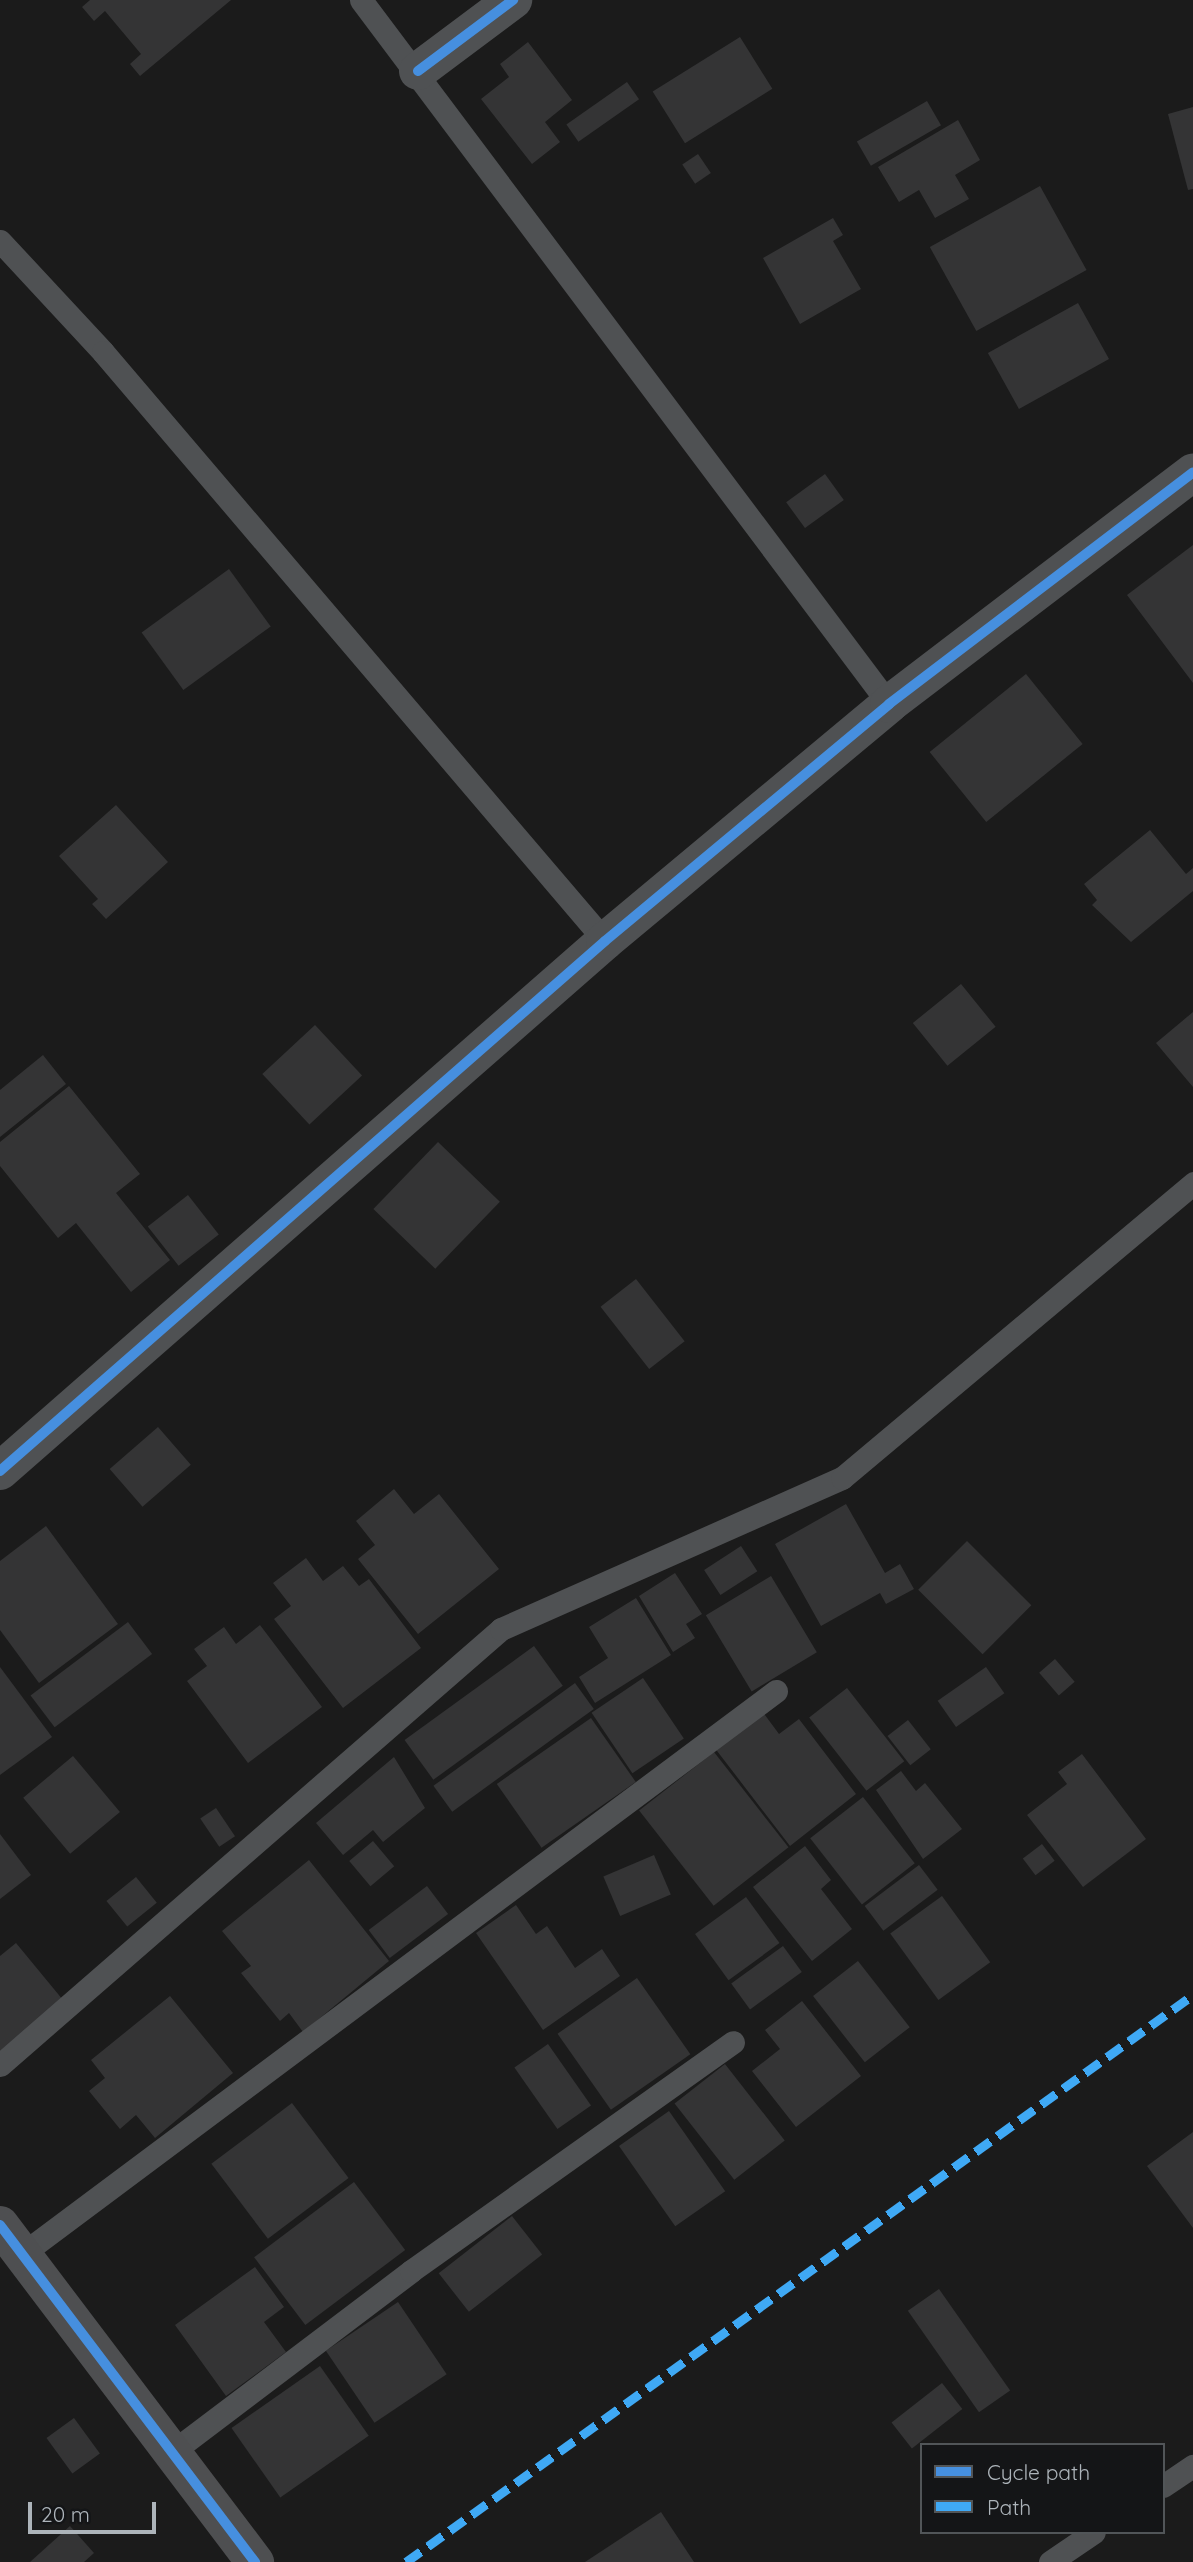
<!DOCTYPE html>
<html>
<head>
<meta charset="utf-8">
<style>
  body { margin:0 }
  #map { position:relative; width:1193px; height:2562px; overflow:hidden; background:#1b1b1b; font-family:Quicksand,sans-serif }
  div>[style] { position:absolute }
  .building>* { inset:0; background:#343435; transform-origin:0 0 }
  .lane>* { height:23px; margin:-11.5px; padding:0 11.5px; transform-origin:11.5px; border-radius:11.5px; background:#4f5153 }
  .street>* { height:38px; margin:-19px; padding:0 19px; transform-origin:19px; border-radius:19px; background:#4f5153 }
  .secondary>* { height:38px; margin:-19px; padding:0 19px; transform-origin:19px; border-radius:19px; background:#4e4f51 }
  .quiet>* { height:9px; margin-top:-4.5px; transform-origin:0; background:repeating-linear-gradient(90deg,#3fa9f5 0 18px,transparent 0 27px) }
  .cycleway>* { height:10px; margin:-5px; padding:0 5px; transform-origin:5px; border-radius:5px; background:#468fdf }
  span { translate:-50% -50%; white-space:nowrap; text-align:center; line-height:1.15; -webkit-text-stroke:5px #141517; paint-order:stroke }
  .legend { position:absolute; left:920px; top:2443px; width:245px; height:91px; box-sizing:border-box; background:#141517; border:2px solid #515558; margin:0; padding:9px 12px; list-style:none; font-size:21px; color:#adb4ba }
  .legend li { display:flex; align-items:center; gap:14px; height:35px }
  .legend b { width:35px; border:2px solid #515558 }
  .scale { position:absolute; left:28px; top:2502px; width:128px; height:32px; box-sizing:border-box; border:4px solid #adb4ba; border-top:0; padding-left:9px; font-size:21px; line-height:24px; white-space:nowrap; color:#adb4ba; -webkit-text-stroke:5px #141517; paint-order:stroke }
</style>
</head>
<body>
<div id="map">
  <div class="building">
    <i style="clip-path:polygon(90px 0,231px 0,140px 76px,130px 64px,141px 54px,105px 11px,94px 21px,82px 7px)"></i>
    <i style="left:740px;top:37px;width:61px;height:103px;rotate:58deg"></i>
    <i style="clip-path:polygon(528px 42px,572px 100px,545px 122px,560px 142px,532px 164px,481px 99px,509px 77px,500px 64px)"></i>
    <i style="left:627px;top:82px;width:21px;height:74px;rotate:55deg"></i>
    <i style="left:927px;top:101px;width:28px;height:81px;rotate:60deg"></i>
    <i style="clip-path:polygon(1193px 107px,1193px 189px,1188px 190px,1168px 114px)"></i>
    <i style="clip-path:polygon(958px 120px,980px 160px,955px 175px,969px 199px,935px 218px,919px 190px,899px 202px,878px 167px)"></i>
    <i style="left:698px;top:154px;width:23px;height:19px;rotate:56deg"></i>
    <i style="left:1040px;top:186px;width:96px;height:126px;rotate:61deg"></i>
    <i style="clip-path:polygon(833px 218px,843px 235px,833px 241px,861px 289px,800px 324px,763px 258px)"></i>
    <i style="left:1078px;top:303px;width:64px;height:103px;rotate:61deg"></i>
    <i style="left:825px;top:474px;width:32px;height:48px;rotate:54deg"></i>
    <i style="clip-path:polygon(1193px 545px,1193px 683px,1127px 595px)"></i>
    <i style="left:229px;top:569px;width:71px;height:108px;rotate:54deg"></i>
    <i style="left:1026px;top:674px;width:90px;height:124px;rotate:51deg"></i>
    <i style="clip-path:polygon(116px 805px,168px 862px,106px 919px,92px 904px,98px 899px,59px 856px)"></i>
    <i style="clip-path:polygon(1150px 830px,1186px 874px,1193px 868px,1193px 891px,1131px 942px,1092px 905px,1097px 900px,1084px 884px)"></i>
    <i style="left:961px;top:984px;width:55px;height:62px;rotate:51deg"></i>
    <i style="clip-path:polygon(1193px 1012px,1193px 1087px,1156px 1043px)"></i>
    <i style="left:315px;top:1025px;width:69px;height:72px;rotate:47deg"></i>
    <i style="clip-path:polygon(43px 1055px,66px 1084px,0 1137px,0 1090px)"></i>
    <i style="clip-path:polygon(69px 1086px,140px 1174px,116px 1193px,170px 1260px,131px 1292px,76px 1223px,58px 1238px,0 1166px,0 1142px)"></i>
    <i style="left:438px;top:1142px;width:86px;height:93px;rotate:44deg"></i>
    <i style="left:188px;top:1195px;width:50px;height:51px;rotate:52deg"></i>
    <i style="left:636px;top:1279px;width:79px;height:45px;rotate:52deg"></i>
    <i style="left:158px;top:1427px;width:50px;height:64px;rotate:49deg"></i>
    <i style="clip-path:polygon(394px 1489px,414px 1514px,439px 1494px,499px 1569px,418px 1634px,358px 1559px,375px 1545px,356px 1521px)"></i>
    <i style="clip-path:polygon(846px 1504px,885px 1573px,900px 1564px,914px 1589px,886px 1604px,880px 1593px,821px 1626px,775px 1544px)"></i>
    <i style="clip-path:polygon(46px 1526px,118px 1624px,39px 1683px,0 1630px,0 1561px)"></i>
    <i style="left:967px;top:1541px;width:91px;height:69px;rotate:45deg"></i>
    <i style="left:741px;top:1546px;width:30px;height:44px;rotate:57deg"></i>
    <i style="clip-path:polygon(306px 1558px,323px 1581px,343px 1566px,359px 1586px,369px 1579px,421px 1648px,343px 1708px,274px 1619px,291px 1606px,273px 1583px)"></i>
    <i style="clip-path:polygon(675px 1573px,702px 1614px,686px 1624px,695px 1638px,673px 1652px,639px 1596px)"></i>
    <i style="left:771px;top:1576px;width:89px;height:76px;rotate:59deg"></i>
    <i style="clip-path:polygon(636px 1598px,671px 1655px,595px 1703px,579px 1677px,608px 1658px,589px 1627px)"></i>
    <i style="left:128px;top:1622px;width:40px;height:122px;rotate:53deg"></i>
    <i style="clip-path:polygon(260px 1625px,322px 1707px,248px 1763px,187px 1681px,207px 1666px,194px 1649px,224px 1627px,236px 1644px)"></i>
    <i style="left:534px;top:1646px;width:49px;height:160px;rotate:54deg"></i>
    <i style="left:1055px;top:1659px;width:30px;height:21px;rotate:49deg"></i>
    <i style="clip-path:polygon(0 1667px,52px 1737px,0 1775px)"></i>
    <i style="left:986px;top:1667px;width:32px;height:59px;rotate:55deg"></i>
    <i style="left:643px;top:1678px;width:73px;height:62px;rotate:56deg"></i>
    <i style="left:575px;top:1683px;width:32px;height:175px;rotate:54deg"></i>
    <i style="left:847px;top:1688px;width:93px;height:48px;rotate:52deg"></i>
    <i style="clip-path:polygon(762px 1711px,779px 1734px,799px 1719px,856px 1794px,790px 1846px,714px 1747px)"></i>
    <i style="left:591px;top:1718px;width:78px;height:115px;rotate:55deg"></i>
    <i style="left:908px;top:1720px;width:37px;height:26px;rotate:52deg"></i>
    <i style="left:714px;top:1752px;width:121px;height:95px;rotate:52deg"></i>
    <i style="clip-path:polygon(1082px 1754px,1146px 1839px,1083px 1887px,1027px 1815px,1067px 1784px,1058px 1772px)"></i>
    <i style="left:73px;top:1756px;width:73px;height:65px;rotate:50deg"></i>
    <i style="clip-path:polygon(394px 1757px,425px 1808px,383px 1842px,373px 1830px,343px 1855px,316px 1823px)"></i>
    <i style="clip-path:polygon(901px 1771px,916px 1791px,925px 1783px,962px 1829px,923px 1859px,876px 1790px)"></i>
    <i style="left:863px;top:1797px;width:84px;height:67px;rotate:52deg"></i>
    <i style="left:216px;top:1808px;width:34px;height:19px;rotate:56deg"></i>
    <i style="clip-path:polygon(0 1834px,31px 1875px,0 1899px)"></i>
    <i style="left:373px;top:1841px;width:33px;height:31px;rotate:50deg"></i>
    <i style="left:1042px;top:1844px;width:21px;height:24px;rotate:53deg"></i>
    <i style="clip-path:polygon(805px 1846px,831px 1880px,821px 1889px,852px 1929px,812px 1961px,753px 1887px)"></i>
    <i style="left:654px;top:1855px;width:43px;height:55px;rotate:67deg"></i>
    <i style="clip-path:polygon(309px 1860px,389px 1961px,303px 2032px,289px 2013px,280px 2021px,241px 1973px,251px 1966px,222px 1931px)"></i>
    <i style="left:919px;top:1865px;width:31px;height:68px;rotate:53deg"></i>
    <i style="left:136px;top:1877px;width:33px;height:38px;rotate:51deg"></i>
    <i style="left:427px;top:1886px;width:35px;height:73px;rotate:53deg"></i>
    <i style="left:942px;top:1896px;width:82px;height:64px;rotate:54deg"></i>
    <i style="left:746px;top:1897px;width:57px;height:63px;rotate:54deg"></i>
    <i style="clip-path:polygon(516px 1905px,536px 1934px,547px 1926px,575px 1968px,602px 1949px,620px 1976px,543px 2030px,476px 1933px)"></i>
    <i style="clip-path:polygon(16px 1943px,63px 2000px,0 2052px,0 1956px)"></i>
    <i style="left:783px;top:1946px;width:32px;height:64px;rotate:54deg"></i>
    <i style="left:858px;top:1961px;width:84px;height:57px;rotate:52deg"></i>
    <i style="left:637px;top:1978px;width:93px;height:97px;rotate:55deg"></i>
    <i style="clip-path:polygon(170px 1996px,233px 2073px,155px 2138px,136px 2115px,120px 2129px,89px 2091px,105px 2078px,91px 2060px)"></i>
    <i style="clip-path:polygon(802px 2001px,861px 2076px,796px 2127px,752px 2071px,780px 2049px,765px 2030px)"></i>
    <i style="left:548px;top:2044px;width:75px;height:41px;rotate:55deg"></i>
    <i style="left:725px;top:2064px;width:97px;height:64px;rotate:52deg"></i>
    <i style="left:292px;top:2103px;width:94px;height:101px;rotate:53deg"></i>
    <i style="left:669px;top:2111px;width:98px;height:61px;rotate:55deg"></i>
    <i style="clip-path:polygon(1193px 2132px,1193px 2228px,1147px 2166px)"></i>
    <i style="left:354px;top:2182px;width:85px;height:125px;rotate:53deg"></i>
    <i style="left:512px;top:2216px;width:49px;height:93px;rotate:52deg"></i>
    <i style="clip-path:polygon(255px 2267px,284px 2307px,264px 2322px,286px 2352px,226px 2396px,175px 2325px)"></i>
    <i style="left:939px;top:2289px;width:124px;height:38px;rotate:55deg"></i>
    <i style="left:398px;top:2302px;width:87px;height:87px;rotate:56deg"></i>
    <i style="left:320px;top:2366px;width:85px;height:108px;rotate:55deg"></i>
    <i style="left:942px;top:2383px;width:33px;height:64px;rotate:52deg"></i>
    <i style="left:74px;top:2418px;width:44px;height:34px;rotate:54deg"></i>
    <i style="clip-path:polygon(661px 2512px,694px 2562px,585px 2562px)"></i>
    <i style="clip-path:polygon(70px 2526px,94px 2553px,84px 2562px,30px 2562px)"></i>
  </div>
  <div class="lane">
    <i style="left:361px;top:0;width:880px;rotate:53.13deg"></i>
    <i style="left:0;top:241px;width:151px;rotate:47.1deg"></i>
    <i style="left:103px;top:352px;width:774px;rotate:49.56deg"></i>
    <i style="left:0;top:2065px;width:664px;rotate:-41.03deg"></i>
    <i style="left:501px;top:1629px;width:373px;rotate:-23.9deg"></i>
    <i style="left:842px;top:1478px;width:459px;rotate:-40deg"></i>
    <i style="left:22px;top:2254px;width:941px;rotate:-36.75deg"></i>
    <i style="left:172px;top:2452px;width:300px;rotate:-37.1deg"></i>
    <i style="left:411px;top:2271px;width:395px;rotate:-35.4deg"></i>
    <i style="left:1163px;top:2486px;width:36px;rotate:-34deg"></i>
    <i style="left:1050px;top:2562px;width:53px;rotate:-34.3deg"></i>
  </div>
  <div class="street">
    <i style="left:418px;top:71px;width:119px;rotate:-36.8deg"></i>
    <i style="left:0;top:1471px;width:804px;rotate:-41.22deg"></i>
    <i style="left:605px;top:941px;width:370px;rotate:-39.8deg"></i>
    <i style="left:889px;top:704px;width:382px;rotate:-37.3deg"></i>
  </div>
  <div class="secondary">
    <i style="left:0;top:2225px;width:423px;rotate:52.9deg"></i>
  </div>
  <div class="quiet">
    <i style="left:406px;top:2562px;width:970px;rotate:-35.77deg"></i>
  </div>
  <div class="cycleway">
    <i style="left:418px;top:71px;width:119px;rotate:-36.8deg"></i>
    <i style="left:0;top:1471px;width:804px;rotate:-41.22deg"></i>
    <i style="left:605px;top:941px;width:370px;rotate:-39.8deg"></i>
    <i style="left:889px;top:704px;width:382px;rotate:-37.3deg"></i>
    <i style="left:0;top:2225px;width:423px;rotate:52.9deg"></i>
  </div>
  <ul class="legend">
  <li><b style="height:9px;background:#468fdf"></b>Cycle path</li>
  <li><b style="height:9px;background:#3fa9f5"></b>Path</li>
  </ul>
  <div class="scale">20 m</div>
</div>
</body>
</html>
